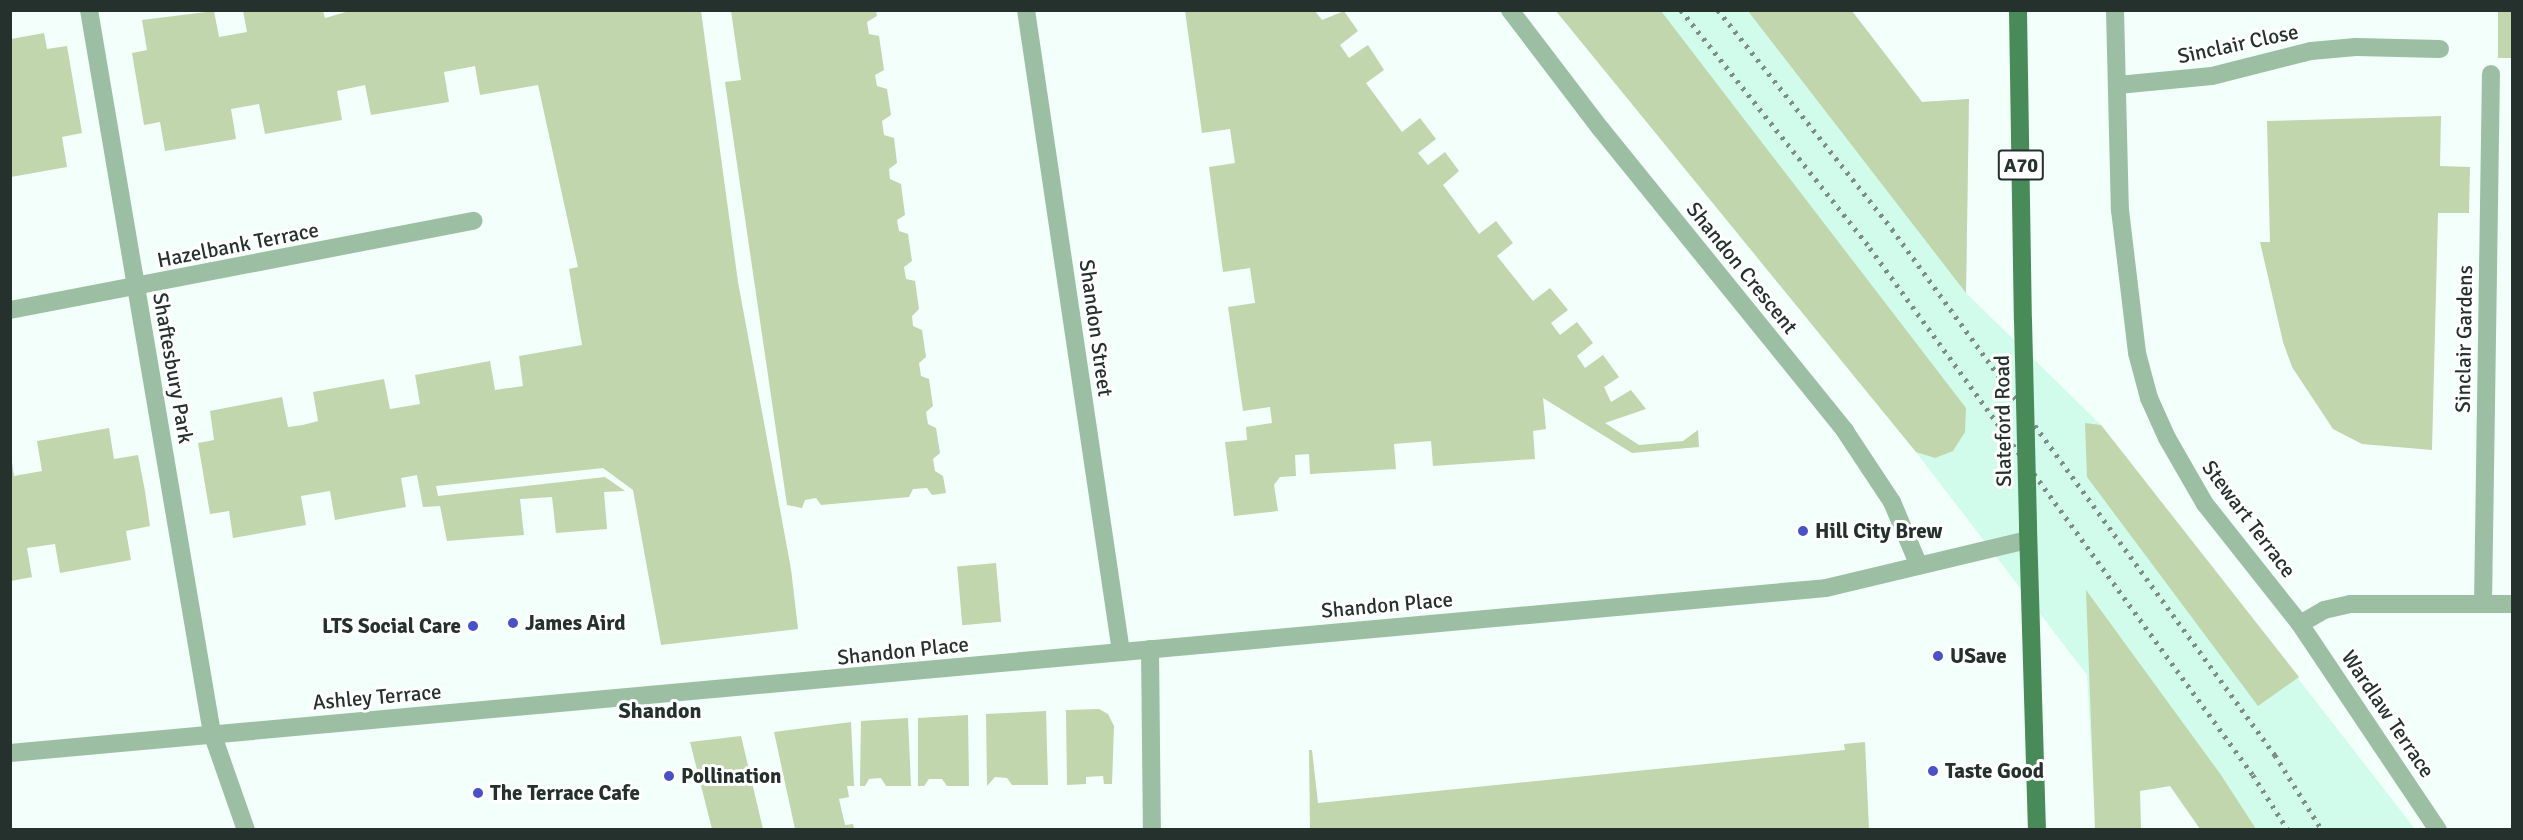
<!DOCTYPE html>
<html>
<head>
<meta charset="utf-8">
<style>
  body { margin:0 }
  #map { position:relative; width:2523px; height:840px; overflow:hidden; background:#f2fffa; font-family:Signika,sans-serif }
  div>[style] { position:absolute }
  .built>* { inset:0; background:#d1fbeb }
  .green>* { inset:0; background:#c1d6ad; transform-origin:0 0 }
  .minor>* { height:18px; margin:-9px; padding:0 9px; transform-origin:9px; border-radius:9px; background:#9cbfa3 }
  .major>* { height:18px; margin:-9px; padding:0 9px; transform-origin:9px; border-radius:9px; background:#488b59 }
  .rail>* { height:4.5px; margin-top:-2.25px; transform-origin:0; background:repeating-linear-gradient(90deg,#7f8c87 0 3px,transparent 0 9px) }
  .major-bridge>* { height:18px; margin:-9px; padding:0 9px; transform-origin:9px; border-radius:9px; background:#488b59 }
  .dots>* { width:16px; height:16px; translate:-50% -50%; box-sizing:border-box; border:3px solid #fff; border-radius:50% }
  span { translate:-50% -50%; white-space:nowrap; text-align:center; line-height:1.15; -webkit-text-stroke:6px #fff; paint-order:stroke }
  .shield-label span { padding:2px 4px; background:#fff; border:2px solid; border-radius:4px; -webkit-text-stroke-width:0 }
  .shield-label { font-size:20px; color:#24312c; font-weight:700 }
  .street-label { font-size:21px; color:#24312c }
  .poi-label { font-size:21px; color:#24312c; font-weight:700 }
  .left { translate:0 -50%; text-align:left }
  .right { translate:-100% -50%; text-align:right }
  .neighbourhood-label { font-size:22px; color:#24312c; font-weight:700 }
  .frame { position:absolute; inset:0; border:12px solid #24312c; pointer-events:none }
</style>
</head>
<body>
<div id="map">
  <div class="built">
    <i style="clip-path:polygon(1556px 11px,1852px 11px,1922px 102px,1969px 99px,1966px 293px,2101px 425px,2415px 829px,2238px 829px,2170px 786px,2094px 798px,2087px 675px,1916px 452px)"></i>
  </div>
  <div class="green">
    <i style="clip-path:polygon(353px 10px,701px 11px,738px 282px,791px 569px,798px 629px,661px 645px,633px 490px,603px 468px,436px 486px,438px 496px,605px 477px,625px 491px,604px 492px,607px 529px,556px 533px,552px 497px,520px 499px,524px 535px,447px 541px,440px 506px,423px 507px,417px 475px,401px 478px,406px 507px,372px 513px,335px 520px,330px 491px,301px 496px,306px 525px,233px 538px,229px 511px,210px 514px,198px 443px,214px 440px,210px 411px,282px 397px,288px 427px,303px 425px,318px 421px,313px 392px,384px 379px,390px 409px,420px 404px,415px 375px,490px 361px,495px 390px,523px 386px,519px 356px,582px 345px,569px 269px,578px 267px,538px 85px,480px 95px,475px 66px,444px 72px,449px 102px,371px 115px,365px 85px,337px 91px,342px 120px,265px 134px,259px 104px,231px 109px,236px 139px,165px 151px,160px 122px,144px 125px,132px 53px,147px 50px,142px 20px,214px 11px,219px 37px,247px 32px,243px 11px,323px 11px,325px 18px)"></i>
    <i style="clip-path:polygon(731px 11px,876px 11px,877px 16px,867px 22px,869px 34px,879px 36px,884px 70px,875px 75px,877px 86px,887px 89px,891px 115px,882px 121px,884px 135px,894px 138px,897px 163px,889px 169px,890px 179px,901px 184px,905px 215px,897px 220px,899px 231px,908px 234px,912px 261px,904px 267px,906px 279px,915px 281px,919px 309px,912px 316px,913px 326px,922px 330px,926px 357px,919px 363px,921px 376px,929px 379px,933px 406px,926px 412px,928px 424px,936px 428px,940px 453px,933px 459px,935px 471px,943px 476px,946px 493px,932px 495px,927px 488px,913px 489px,909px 497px,821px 505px,816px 498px,805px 500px,802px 508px,787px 505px,725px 82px,741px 80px)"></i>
    <i style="clip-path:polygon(1185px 11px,1315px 11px,1322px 20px,1344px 11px,1358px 31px,1340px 45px,1349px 58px,1368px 45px,1384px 70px,1366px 83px,1402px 132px,1420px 118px,1436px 139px,1418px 153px,1428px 165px,1445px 152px,1459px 171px,1443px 185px,1479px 234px,1496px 221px,1513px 243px,1497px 256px,1533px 301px,1550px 288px,1568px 310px,1551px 323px,1560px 335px,1577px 322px,1593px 343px,1577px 356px,1585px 368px,1603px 355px,1619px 377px,1604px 387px,1611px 402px,1631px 390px,1646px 409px,1605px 423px,1639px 445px,1683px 441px,1698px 430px,1699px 447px,1632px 453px,1543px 398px,1546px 429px,1533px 431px,1535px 459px,1433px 466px,1431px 441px,1394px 444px,1396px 469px,1310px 474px,1309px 454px,1295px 455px,1296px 476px,1280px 477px,1274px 485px,1278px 511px,1234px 516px,1225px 442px,1247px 440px,1246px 427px,1272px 423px,1270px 407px,1243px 411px,1228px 307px,1255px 303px,1250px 268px,1223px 272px,1209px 167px,1235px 163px,1230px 129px,1202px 133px)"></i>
    <i style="clip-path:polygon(1556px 11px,1661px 11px,1966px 408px,1965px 432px,1953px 451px,1935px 458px,1916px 452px)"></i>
    <i style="clip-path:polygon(1748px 11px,1852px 11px,1922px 102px,1969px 99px,1966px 293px)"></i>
    <i style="left:2498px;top:11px;width:14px;height:47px"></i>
    <i style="clip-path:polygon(44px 33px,47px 49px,67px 46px,82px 133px,62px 137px,67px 167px,11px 177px,11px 39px)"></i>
    <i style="clip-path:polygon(2441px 116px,2440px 166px,2470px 167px,2469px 213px,2438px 213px,2432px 450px,2362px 444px,2333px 429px,2292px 367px,2283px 342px,2260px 242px,2270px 242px,2267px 121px)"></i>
    <i style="clip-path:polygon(2085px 423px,2101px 425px,2299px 677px,2258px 706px,2087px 477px)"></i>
    <i style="clip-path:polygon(109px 428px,114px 459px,138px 455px,145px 491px,150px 526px,126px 531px,131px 560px,60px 573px,55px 544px,27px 548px,32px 577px,11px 581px,11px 455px,14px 476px,42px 471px,37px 441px)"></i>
    <i style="left:996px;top:563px;width:59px;height:39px;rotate:85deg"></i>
    <i style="clip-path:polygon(2086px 590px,2221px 775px,2256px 829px,2200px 829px,2170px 786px,2140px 791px,2141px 829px,2095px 829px)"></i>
    <i style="clip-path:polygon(1099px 709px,1108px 714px,1114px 726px,1112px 784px,1104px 784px,1103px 776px,1086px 777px,1086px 784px,1067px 785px,1066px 710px)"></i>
    <i style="clip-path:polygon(1046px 711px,1048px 785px,1012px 785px,1007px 778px,995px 777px,987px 786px,986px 714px)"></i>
    <i style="clip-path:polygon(968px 715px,969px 786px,947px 786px,942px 779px,929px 779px,924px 786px,918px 786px,918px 718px)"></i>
    <i style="clip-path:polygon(908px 718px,911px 786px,886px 786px,881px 778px,869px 779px,865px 786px,860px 786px,861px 721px)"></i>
    <i style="clip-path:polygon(851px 722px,854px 786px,847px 786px,849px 797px,839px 799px,845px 825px,853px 824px,854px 829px,795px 829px,774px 732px)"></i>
    <i style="clip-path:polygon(741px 736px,763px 829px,712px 829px,690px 742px)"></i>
    <i style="clip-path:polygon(1865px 742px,1869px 829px,1310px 829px,1309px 750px,1312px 750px,1318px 803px,1845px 750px,1844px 744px)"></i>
  </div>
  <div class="minor">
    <i style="left:89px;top:10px;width:733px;rotate:80.35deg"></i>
    <i style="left:212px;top:733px;width:103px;rotate:70.7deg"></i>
    <i style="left:1026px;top:10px;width:649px;rotate:81.58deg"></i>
    <i style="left:1510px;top:10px;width:148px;rotate:52.7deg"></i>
    <i style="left:1600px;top:128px;width:390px;rotate:51deg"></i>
    <i style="left:1845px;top:431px;width:85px;rotate:56.5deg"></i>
    <i style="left:1892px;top:502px;width:69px;rotate:67.1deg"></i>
    <i style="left:2115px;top:10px;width:200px;rotate:88.6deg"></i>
    <i style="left:2120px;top:210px;width:144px;rotate:83.2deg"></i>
    <i style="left:2137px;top:353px;width:47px;rotate:75.1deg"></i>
    <i style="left:2149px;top:398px;width:44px;rotate:65.8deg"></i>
    <i style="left:2167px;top:438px;width:76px;rotate:60.1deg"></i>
    <i style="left:2205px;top:504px;width:153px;rotate:51.6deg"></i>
    <i style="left:2300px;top:624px;width:248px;rotate:56.2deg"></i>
    <i style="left:2118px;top:85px;width:94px;rotate:-5.5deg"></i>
    <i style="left:2212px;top:76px;width:102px;rotate:-14.2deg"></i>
    <i style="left:2311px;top:51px;width:45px;rotate:-5.1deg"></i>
    <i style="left:2356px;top:47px;width:84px;rotate:1.4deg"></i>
    <i style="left:10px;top:310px;width:472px;rotate:-10.9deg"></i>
    <i style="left:2483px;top:604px;width:530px;rotate:-89.14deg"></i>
    <i style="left:2300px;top:624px;width:28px;rotate:-30deg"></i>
    <i style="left:2324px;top:610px;width:27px;rotate:-13deg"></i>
    <i style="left:2350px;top:604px;width:162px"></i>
    <i style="left:1150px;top:649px;width:181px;rotate:89.4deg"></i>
    <i style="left:10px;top:753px;width:1823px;rotate:-5.19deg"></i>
    <i style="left:1826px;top:588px;width:207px;rotate:-13.4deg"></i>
  </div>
  <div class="major">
    <i style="left:2018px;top:10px;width:310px;rotate:89.1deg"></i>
    <i style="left:2028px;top:528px;width:302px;rotate:88.3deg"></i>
  </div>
  <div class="rail">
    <i style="left:1681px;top:10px;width:304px;rotate:51.5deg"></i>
    <i style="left:1870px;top:248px;width:651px;rotate:53.99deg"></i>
    <i style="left:2253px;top:775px;width:65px;rotate:57.5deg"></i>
    <i style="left:1718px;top:10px;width:280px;rotate:51.5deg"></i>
    <i style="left:1892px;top:229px;width:651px;rotate:53.94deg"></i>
    <i style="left:2275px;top:755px;width:89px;rotate:57.9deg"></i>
  </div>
  <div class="major-bridge">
    <i style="left:2023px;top:320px;width:208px;rotate:88.6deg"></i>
  </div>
  <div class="dots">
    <i style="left:1803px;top:531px;background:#4851c6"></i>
    <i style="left:513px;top:623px;background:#4851c6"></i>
    <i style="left:473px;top:626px;background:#4851c6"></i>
    <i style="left:1938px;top:656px;background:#4851c6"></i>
    <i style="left:1933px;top:771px;background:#4851c6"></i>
    <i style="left:669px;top:776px;background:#4851c6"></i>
    <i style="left:478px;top:793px;background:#4851c6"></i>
  </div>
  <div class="shield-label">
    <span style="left:2021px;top:165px">A70</span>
  </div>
  <div class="street-label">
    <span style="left:2238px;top:44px;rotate:-12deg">Sinclair Close</span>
    <span style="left:238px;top:245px;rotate:-11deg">Hazelbank Terrace</span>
    <span style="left:1742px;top:268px;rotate:51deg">Shandon Crescent</span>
    <span style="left:1096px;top:328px;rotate:82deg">Shandon Street</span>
    <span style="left:2464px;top:339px;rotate:-89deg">Sinclair Gardens</span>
    <span style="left:173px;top:368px;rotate:80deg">Shaftesbury Park</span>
    <span style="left:2003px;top:421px;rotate:-91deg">Slateford Road</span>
    <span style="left:2249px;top:519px;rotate:53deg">Stewart Terrace</span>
    <span style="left:1387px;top:605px;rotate:-5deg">Shandon Place</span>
    <span style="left:903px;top:651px;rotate:-6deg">Shandon Place</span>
    <span style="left:377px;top:697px;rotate:-5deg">Ashley Terrace</span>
    <span style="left:2388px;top:714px;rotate:56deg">Wardlaw Terrace</span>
  </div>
  <div class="poi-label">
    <span class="left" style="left:1815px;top:531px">Hill City Brew</span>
    <span class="left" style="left:525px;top:623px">James Aird</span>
    <span class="right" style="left:461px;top:626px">LTS Social Care</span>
    <span class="left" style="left:1950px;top:656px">USave</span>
    <span class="left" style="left:1945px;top:771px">Taste Good</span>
    <span class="left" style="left:681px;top:776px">Pollination</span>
    <span class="left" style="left:490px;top:793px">The Terrace Cafe</span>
  </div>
  <div class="neighbourhood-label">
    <span style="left:660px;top:711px">Shandon</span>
  </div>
  <div class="frame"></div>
</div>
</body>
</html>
